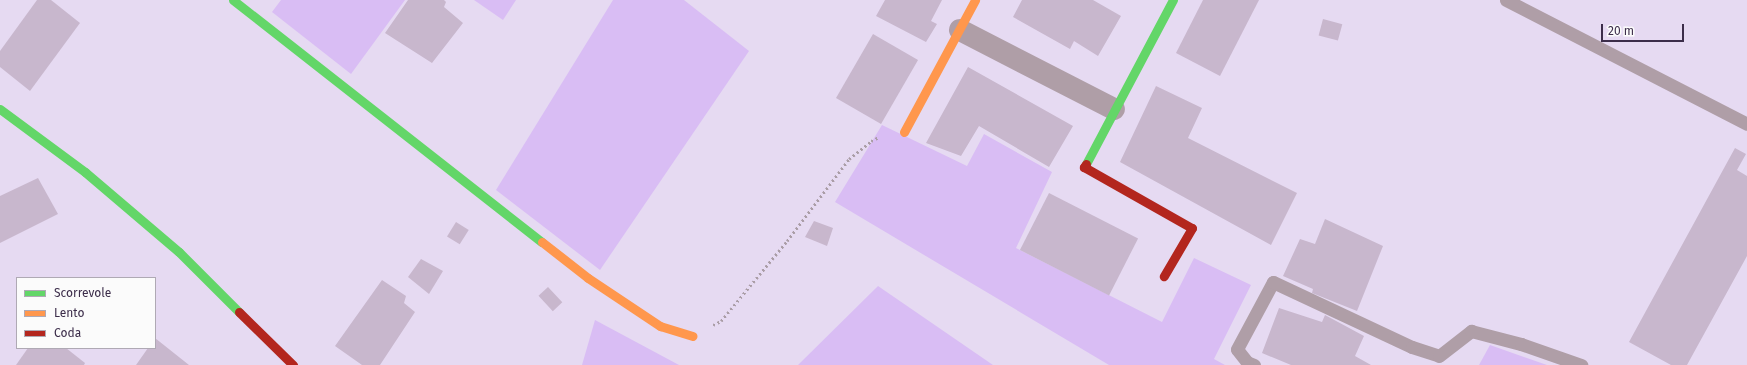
<!DOCTYPE html>
<html>
<head>
<meta charset="utf-8">
<style>
  body { margin:0 }
  #map { position:relative; width:1747px; height:365px; overflow:hidden; background:#e6daf2; font-family:"Fira Sans",sans-serif }
  div>[style] { position:absolute }
  .green>* { inset:0; background:#d9bdf4 }
  .building>* { inset:0; background:#c8b7cd; transform-origin:0 0 }
  .path>* { height:2.5px; margin-top:-1.25px; transform-origin:0; background:repeating-linear-gradient(90deg,#aa9da6 0 2px,transparent 0 5px) }
  .lane>* { height:13px; margin:-6.5px; padding:0 6.5px; transform-origin:6.5px; border-radius:6.5px; background:#af9ea7 }
  .street>* { height:22px; margin:-11px; padding:0 11px; transform-origin:11px; border-radius:11px; background:#af9ea7 }
  .fast>* { height:9px; margin:-4.5px; padding:0 4.5px; transform-origin:4.5px; border-radius:4.5px; background:#63d668 }
  .slow>* { height:9px; margin:-4.5px; padding:0 4.5px; transform-origin:4.5px; border-radius:4.5px; background:#ff974d }
  .jam>* { height:9px; margin:-4.5px; padding:0 4.5px; transform-origin:4.5px; border-radius:4.5px; background:#b3261e }
  span { translate:-50% -50%; white-space:nowrap; text-align:center; line-height:1.15; -webkit-text-stroke:3.5px #fbfbfb; paint-order:stroke }
  .legend { position:absolute; left:16px; top:277px; width:140px; height:72px; box-sizing:border-box; background:#fbfbfb; border:1px solid #afa9b4; margin:0; padding:5px 7px; list-style:none; font-size:12px; color:#3c2d4a }
  .legend li { display:flex; align-items:center; gap:8px; height:20px }
  .legend b { width:20px; border:1px solid #afa9b4 }
  .scale { position:absolute; left:1601px; top:24px; width:83px; height:18px; box-sizing:border-box; border:2px solid #3c2d4a; border-top:0; padding-left:5px; font-size:12px; line-height:14px; white-space:nowrap; color:#3c2d4a; -webkit-text-stroke:3px #fbfbfb; paint-order:stroke }
</style>
</head>
<body>
<div id="map">
  <div class="green">
    <i style="clip-path:polygon(281px 0,405px 0,351px 74px,272px 12px)"></i>
    <i style="clip-path:polygon(474px 0,516px 0,503px 20px)"></i>
    <i style="clip-path:polygon(613px 0,684px 0,749px 51px,600px 270px,496px 190px)"></i>
    <i style="clip-path:polygon(882px 125px,967px 166px,984px 134px,1052px 172px,1016px 248px,1162px 322px,1194px 258px,1251px 285px,1214px 359px,1225px 365px,1109px 365px,835px 202px)"></i>
    <i style="clip-path:polygon(878px 286px,993px 365px,798px 365px)"></i>
    <i style="clip-path:polygon(595px 320px,679px 365px,582px 365px)"></i>
    <i style="clip-path:polygon(1490px 345px,1547px 365px,1479px 365px)"></i>
  </div>
  <div class="building">
    <i style="clip-path:polygon(37px 0,51px 0,80px 23px,30px 91px,0 67px,0 51px)"></i>
    <i style="clip-path:polygon(408px 0,444px 0,446px 2px,444px 7px,463px 23px,432px 63px,385px 33px)"></i>
    <i style="clip-path:polygon(885px 0,942px 0,931px 21px,937px 24px,926px 42px,876px 16px)"></i>
    <i style="clip-path:polygon(1022px 0,1093px 0,1121px 16px,1098px 56px,1074px 41px,1070px 49px,1013px 17px)"></i>
    <i style="clip-path:polygon(1203px 0,1259px 0,1220px 76px,1176px 53px)"></i>
    <i style="left:1323px;top:19px;width:20px;height:17px;rotate:15deg"></i>
    <i style="left:873px;top:34px;width:52px;height:74px;rotate:30deg"></i>
    <i style="clip-path:polygon(968px 67px,1073px 126px,1049px 167px,979px 126px,961px 156px,926px 143px)"></i>
    <i style="clip-path:polygon(1156px 86px,1202px 108px,1188px 138px,1297px 193px,1271px 245px,1120px 162px)"></i>
    <i style="clip-path:polygon(1735px 148px,1746px 154px,1737px 170px,1747px 176px,1747px 256px,1687px 365px,1671px 365px,1629px 342px)"></i>
    <i style="clip-path:polygon(38px 178px,58px 214px,0 243px,0 196px)"></i>
    <i style="left:1049px;top:193px;width:100px;height:64px;rotate:27deg"></i>
    <i style="clip-path:polygon(1325px 219px,1383px 246px,1357px 311px,1312px 293px,1313px 289px,1283px 276px,1300px 239px,1315px 244px)"></i>
    <i style="clip-path:polygon(814px 221px,833px 228px,827px 246px,805px 237px)"></i>
    <i style="left:456px;top:222px;width:15px;height:17px;rotate:32deg"></i>
    <i style="clip-path:polygon(421px 259px,443px 271px,429px 294px,408px 277px)"></i>
    <i style="clip-path:polygon(382px 280px,406px 296px,404px 303px,415px 312px,380px 365px,362px 365px,335px 346px)"></i>
    <i style="left:548px;top:287px;width:21px;height:13px;rotate:47deg"></i>
    <i style="clip-path:polygon(1279px 308px,1322px 322px,1325px 315px,1364px 336px,1355px 356px,1371px 365px,1291px 365px,1262px 353px)"></i>
    <i style="clip-path:polygon(155px 338px,189px 365px,136px 365px,148px 348px,155px 348px)"></i>
    <i style="clip-path:polygon(28px 348px,66px 348px,85px 363px,84px 365px,16px 365px)"></i>
  </div>
  <div class="path">
    <i style="left:713px;top:325px;width:9px;rotate:-27deg"></i>
    <i style="left:721px;top:321px;width:104px;rotate:-50.5deg"></i>
    <i style="left:787px;top:241px;width:103px;rotate:-52.9deg"></i>
    <i style="left:849px;top:159px;width:28px;rotate:-39deg"></i>
    <i style="left:871px;top:141px;width:9px;rotate:-27deg"></i>
  </div>
  <div class="lane">
    <i style="left:1506px;top:0;width:271px;rotate:27.2deg"></i>
    <i style="left:1254px;top:365px;width:8px;rotate:-157deg"></i>
    <i style="left:1247px;top:362px;width:16px;rotate:-128deg"></i>
    <i style="left:1237px;top:349px;width:76px;rotate:-61.8deg"></i>
    <i style="left:1273px;top:282px;width:153px;rotate:25.1deg"></i>
    <i style="left:1412px;top:347px;width:28px;rotate:18deg"></i>
    <i style="left:1439px;top:356px;width:41px;rotate:-38deg"></i>
    <i style="left:1471px;top:331px;width:52px;rotate:14.6deg"></i>
    <i style="left:1521px;top:344px;width:64px;rotate:19.3deg"></i>
  </div>
  <div class="street">
    <i style="left:960px;top:30px;width:173px;rotate:27.2deg"></i>
  </div>
  <div class="fast">
    <i style="left:233px;top:0;width:392px;rotate:38.1deg"></i>
    <i style="left:0;top:109px;width:106px;rotate:36.5deg"></i>
    <i style="left:85px;top:172px;width:123px;rotate:40.4deg"></i>
    <i style="left:179px;top:252px;width:85px;rotate:45deg"></i>
    <i style="left:1086px;top:164px;width:186px;rotate:-62.1deg"></i>
  </div>
  <div class="slow">
    <i style="left:904px;top:132px;width:150px;rotate:-61.7deg"></i>
    <i style="left:542px;top:242px;width:58px;rotate:38deg"></i>
    <i style="left:588px;top:278px;width:87px;rotate:33.7deg"></i>
    <i style="left:660px;top:326px;width:34px;rotate:17deg"></i>
  </div>
  <div class="jam">
    <i style="left:1086px;top:164px;width:4px;rotate:124deg"></i>
    <i style="left:1084px;top:167px;width:124px;rotate:29.5deg"></i>
    <i style="left:1192px;top:228px;width:56px;rotate:120.3deg"></i>
    <i style="left:239px;top:312px;width:76px;rotate:44.5deg"></i>
  </div>
  <ul class="legend">
  <li><b style="height:5px;background:#63d668"></b>Scorrevole</li>
  <li><b style="height:5px;background:#ff974d"></b>Lento</li>
  <li><b style="height:5px;background:#b3261e"></b>Coda</li>
  </ul>
  <div class="scale">20 m</div>
</div>
</body>
</html>
